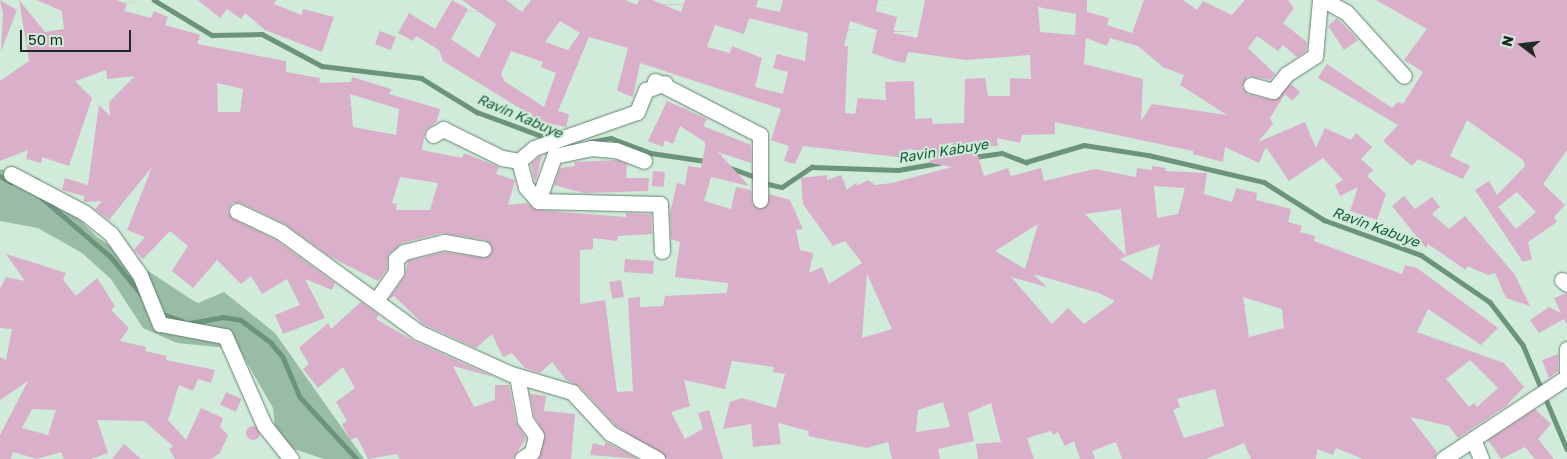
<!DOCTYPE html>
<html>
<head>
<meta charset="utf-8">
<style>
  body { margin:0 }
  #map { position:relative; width:1567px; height:459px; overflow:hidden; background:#d0ebd9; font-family:"Golos Text",sans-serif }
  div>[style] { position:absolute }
  .green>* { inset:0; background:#99bca6 }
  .stream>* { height:4.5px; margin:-2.25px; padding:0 2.25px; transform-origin:2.25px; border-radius:2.25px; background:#6b947b }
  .building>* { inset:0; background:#daafc9; transform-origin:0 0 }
  .round { border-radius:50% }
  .roads { filter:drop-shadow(0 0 1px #688071) drop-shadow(0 0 1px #688071) }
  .street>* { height:15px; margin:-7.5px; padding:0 7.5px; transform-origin:7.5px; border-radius:7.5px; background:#fff }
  span { translate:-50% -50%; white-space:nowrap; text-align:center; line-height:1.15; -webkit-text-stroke:4px #d0ebd9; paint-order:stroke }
  .water-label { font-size:14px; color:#125a37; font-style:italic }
  .north { position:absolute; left:1497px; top:20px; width:50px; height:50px; -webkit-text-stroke:4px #d0ebd9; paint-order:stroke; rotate:285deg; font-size:14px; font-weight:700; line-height:20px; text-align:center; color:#202a24 }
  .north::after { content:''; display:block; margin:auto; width:18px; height:22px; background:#202a24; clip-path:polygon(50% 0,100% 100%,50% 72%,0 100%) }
  .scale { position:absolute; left:20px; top:30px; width:111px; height:22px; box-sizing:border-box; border:2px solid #202a24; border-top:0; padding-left:6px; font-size:15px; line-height:18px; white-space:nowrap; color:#202a24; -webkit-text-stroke:4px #d0ebd9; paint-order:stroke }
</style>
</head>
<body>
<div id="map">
  <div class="green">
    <i style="clip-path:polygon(0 169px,38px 178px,97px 237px,189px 298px,198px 303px,224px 292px,275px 333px,364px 459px,324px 459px,291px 448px,276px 437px,273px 408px,239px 349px,177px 343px,143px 328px,111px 279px,82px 253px,38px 228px,0 221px)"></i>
  </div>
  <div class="stream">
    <i style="left:154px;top:0;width:68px;rotate:31.1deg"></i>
    <i style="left:212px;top:35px;width:50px;rotate:-1.1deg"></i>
    <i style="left:262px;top:34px;width:68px;rotate:28.1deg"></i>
    <i style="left:322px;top:66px;width:100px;rotate:6.9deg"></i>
    <i style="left:421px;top:78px;width:66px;rotate:31.3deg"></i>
    <i style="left:477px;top:112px;width:75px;rotate:20.4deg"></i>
    <i style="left:590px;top:142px;width:21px;rotate:-11deg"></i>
    <i style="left:611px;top:138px;width:43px;rotate:20.6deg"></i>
    <i style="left:651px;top:153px;width:56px;rotate:8.3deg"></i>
    <i style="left:974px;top:157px;width:28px;rotate:-8deg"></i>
    <i style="left:1002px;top:153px;width:26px;rotate:21deg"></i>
    <i style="left:1026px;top:162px;width:60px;rotate:-16.3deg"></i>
    <i style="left:1084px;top:145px;width:65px;rotate:8.9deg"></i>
    <i style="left:1148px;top:155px;width:119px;rotate:13.1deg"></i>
    <i style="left:1264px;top:182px;width:71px;rotate:32.3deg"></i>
    <i style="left:1324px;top:220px;width:103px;rotate:19.8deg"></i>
    <i style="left:1421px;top:255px;width:83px;rotate:34.3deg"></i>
    <i style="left:1490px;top:302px;width:54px;rotate:52.5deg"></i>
    <i style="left:1523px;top:345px;width:113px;rotate:67.1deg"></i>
    <i style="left:728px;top:167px;width:29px;rotate:20deg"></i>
    <i style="left:0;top:176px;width:13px;rotate:29deg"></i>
    <i style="left:764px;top:183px;width:18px;rotate:13deg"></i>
    <i style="left:782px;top:187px;width:36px;rotate:-34deg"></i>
    <i style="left:812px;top:167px;width:86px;rotate:2deg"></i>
    <i style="left:898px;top:170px;width:42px;rotate:-9.7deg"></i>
    <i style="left:42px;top:198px;width:89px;rotate:40.5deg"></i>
    <i style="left:110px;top:256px;width:50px;rotate:50.6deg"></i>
    <i style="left:159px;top:313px;width:24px;rotate:19deg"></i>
    <i style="left:190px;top:323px;width:34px;rotate:-10deg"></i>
    <i style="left:223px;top:317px;width:18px;rotate:9deg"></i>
    <i style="left:241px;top:320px;width:38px;rotate:37deg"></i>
    <i style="left:271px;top:343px;width:18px;rotate:49deg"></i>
    <i style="left:283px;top:357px;width:43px;rotate:67deg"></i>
    <i style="left:300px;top:397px;width:84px;rotate:47.4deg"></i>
  </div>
  <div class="building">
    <i style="clip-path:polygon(0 0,17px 10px,1px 51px,3px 14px)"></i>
    <i style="clip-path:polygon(evenodd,19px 0,45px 32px,64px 29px,62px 11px,37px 0,117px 0,127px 4px,124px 11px,151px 18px,154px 11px,168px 17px,165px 25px,200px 35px,197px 44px,286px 61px,286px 72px,320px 78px,319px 83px,351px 82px,352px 77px,391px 89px,389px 94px,440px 109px,437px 121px,425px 131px,422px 150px,462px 158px,464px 153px,499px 167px,496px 174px,515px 180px,508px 205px,527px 203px,537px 210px,626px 217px,626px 213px,651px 214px,652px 234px,618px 236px,617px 241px,593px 238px,593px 249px,580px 250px,580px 304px,605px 300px,617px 392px,633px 391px,628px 298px,640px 297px,640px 307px,663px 306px,665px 296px,727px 293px,728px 283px,675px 277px,680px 242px,671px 239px,670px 213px,677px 183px,685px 185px,688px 166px,701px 168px,705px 147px,705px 142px,680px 126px,673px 144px,665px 140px,663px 147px,648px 141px,667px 101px,707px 119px,703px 126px,751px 145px,751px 163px,718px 152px,749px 186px,711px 177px,704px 201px,731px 209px,736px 187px,751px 190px,752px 204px,760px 209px,768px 205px,769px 194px,790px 200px,803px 229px,796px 230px,800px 250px,813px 253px,809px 273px,822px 267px,829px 284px,862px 263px,845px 241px,833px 246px,803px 204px,801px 178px,827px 175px,827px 180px,841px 175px,847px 190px,857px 182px,856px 186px,868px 180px,875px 185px,892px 183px,952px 167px,930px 163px,931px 152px,908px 149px,906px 158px,803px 146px,795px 164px,784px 161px,789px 146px,771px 140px,781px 109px,640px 63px,633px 97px,622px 93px,617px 90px,628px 48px,589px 37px,558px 111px,569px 114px,566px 127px,542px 122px,443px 61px,439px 50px,416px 36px,413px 41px,398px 33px,409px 13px,435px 29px,452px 0,468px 9px,451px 39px,479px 58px,496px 24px,462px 0,506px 0,522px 12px,531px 0,625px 0,637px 5px,639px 0,652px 0,681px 12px,685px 0,758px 0,756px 7px,780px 12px,783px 0,878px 0,876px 11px,897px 17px,893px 33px,917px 38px,925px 0,1087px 0,1087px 12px,1109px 18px,1107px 25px,1132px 33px,1144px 0,1183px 0,1197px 10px,1203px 1px,1232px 15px,1245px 0,1288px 0,1294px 8px,1283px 23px,1307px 42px,1306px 51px,1297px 57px,1283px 45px,1278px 51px,1257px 36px,1248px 48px,1275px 74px,1270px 80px,1248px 76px,1242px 87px,1248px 94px,1271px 100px,1291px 84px,1300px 92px,1292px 101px,1285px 94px,1270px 118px,1273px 124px,1258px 142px,1305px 122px,1316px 148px,1325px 128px,1351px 140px,1356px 133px,1372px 147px,1361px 159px,1373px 170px,1367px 176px,1386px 194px,1377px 220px,1350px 211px,1358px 187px,1340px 196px,1335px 185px,1343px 180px,1323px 158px,1289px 181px,1266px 147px,1259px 163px,1225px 147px,1223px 162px,1193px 154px,1193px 151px,1055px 122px,1055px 134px,1022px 135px,1020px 143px,997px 138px,998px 146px,975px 147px,984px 176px,1008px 168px,1011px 176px,1041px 168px,1044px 181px,1095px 169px,1136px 177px,1137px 168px,1152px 170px,1152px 166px,1166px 168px,1165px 171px,1207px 173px,1204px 194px,1232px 202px,1236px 188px,1257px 193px,1256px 200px,1291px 209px,1288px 222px,1302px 226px,1300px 232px,1315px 236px,1314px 241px,1402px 274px,1405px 265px,1417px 268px,1498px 328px,1481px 345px,1428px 309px,1417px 332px,1504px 363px,1524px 387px,1505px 407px,1458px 438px,1449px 426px,1410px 417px,1437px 452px,1434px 459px,1363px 459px,1336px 448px,1333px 455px,1317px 449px,1316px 459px,1251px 459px,1244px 443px,1206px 459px,1122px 459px,1116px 442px,1092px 451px,1095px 459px,1080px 459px,1074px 441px,1065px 446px,1058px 432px,1053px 435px,1051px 431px,1027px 438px,1034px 459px,978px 459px,976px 444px,1001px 442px,991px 403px,968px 413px,974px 441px,938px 449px,940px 459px,892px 459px,888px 442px,867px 448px,808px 436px,809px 431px,778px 423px,781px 444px,753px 447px,751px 424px,723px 429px,730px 402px,742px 398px,776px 408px,785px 374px,773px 372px,774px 367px,732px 361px,725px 389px,684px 380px,690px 406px,671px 412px,685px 439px,703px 429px,698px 413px,709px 410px,723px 459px,668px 459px,616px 426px,579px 386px,566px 380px,552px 362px,540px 373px,525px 368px,512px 353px,503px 357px,492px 334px,476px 348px,423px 324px,394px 296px,389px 299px,404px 277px,408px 261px,444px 252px,486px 258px,492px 250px,485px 240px,442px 233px,402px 243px,388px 255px,387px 269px,378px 281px,329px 256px,285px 224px,241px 203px,232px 203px,228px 211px,233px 219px,276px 240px,335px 283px,332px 290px,305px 279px,325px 318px,283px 334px,275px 315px,300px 305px,287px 279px,262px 294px,251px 276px,241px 284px,217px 260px,193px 288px,172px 271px,188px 246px,170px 231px,143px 259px,134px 250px,145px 237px,127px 230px,152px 167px,109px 220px,95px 209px,102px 201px,84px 202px,84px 196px,62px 190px,65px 178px,88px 185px,99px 105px,110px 116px,109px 102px,135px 76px,107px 79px,106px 70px,75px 81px,92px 98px,69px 166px,42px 157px,41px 163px,26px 159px,28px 150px,0 161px,0 81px,29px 61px,19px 0,1038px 7px,1076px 14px,1075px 35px,1040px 32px,1038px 7px,19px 0,749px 18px,808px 33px,805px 61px,777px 54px,773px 68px,788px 72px,783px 94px,755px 87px,762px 58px,732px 46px,730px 53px,707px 47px,715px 25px,744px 34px,749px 18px,19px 0,560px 21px,580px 33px,568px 50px,545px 42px,560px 21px,19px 0,850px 21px,877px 30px,872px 53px,892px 60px,905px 63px,908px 52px,966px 60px,1030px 55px,1031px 79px,1010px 78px,1010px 96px,988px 96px,985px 78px,965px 79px,964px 123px,933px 124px,932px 118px,915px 119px,914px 81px,885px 82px,886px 100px,858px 98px,855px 114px,845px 113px,848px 46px,844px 46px,850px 21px,19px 0,1086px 38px,1107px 46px,1110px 38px,1138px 46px,1163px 67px,1184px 75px,1180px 85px,1227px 115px,1152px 104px,1141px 121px,1143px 79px,1084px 64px,1086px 38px,19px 0,511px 51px,543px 62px,541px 67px,556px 73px,544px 107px,504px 81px,501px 74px,511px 51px,19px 0,217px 83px,243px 89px,240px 112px,218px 112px,217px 83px,19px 0,350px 94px,399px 109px,396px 135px,353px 127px,350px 94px,19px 0,400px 177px,438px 183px,430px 210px,396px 210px,397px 204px,392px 203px,400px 177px,19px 0,1154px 186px,1185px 188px,1178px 214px,1157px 218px,1154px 186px,19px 0,1121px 209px,1126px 256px,1085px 214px,1121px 209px,19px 0,1038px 224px,1025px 269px,995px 251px,1038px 224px,19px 0,1160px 244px,1152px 280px,1120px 259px,1127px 256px,1160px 244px,19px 0,867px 274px,892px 329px,862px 338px,867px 274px,19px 0,1033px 274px,1099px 293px,1115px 301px,1084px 324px,1068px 308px,1052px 324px,1011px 277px,1047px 287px,1033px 274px,19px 0,1243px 297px,1282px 309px,1284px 328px,1249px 337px,1243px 297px,19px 0,1470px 360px,1498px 388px,1477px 407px,1474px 403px,1469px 407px,1446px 379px,1470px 360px,19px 0,1215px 389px,1224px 426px,1184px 438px,1173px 410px,1180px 407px,1177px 399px,1215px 389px,19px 0,943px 402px,950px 427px,916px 432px,918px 410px,943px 402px)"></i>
    <i style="clip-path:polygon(198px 0,276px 0,274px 4px,302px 15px,303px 9px,334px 17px,322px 52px,265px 30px,245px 13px,241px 19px,227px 9px,220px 18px)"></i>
    <i style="clip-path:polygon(evenodd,1376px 0,1567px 0,1567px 150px,1543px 184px,1565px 205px,1554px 217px,1557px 222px,1528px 242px,1532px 259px,1523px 262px,1475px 190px,1489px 181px,1497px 195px,1525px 166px,1523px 160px,1467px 120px,1450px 156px,1470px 166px,1463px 179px,1418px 159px,1412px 166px,1383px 141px,1398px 125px,1318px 78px,1327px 64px,1392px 108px,1398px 102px,1403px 104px,1423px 72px,1404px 60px,1427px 29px,1376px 0,1517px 192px,1536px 212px,1516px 229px,1498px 207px,1517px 192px)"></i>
    <i style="clip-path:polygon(1337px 18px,1358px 40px,1344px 50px,1328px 26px)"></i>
    <i style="left:380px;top:31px;width:17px;height:14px;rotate:21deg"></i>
    <i style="clip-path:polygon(542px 155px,536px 180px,534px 179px,531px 163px)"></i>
    <i style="clip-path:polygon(617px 160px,627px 164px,626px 178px,649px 178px,648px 191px,584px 193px,554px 185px,560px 168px,575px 166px,574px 162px)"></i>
    <i style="left:653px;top:171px;width:12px;height:15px;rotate:5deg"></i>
    <i style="clip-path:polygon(1404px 196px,1415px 209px,1432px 197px,1440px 207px,1432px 214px,1449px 229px,1465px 216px,1515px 275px,1530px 306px,1506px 298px,1495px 273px,1488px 275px,1467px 266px,1466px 270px,1428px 244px,1426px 248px,1392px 206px)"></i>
    <i style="clip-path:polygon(evenodd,6px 254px,66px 273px,63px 280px,76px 296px,97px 278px,115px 306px,111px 310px,129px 328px,120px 341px,146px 347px,145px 351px,167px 356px,166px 360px,215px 370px,211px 383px,198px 379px,193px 391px,179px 385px,168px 420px,186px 440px,201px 408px,223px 418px,220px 427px,228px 435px,220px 453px,211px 459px,175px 459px,169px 449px,173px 446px,144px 421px,97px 420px,108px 453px,91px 459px,64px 459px,61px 452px,37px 459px,13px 452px,11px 459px,0 459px,0 435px,28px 381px,0 400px,0 357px,6px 360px,12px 329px,0 328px,0 289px,6px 277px,25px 281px,6px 254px,32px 409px,56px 410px,48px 435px,22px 428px,32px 409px)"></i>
    <i style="left:625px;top:259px;width:29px;height:13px;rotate:4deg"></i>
    <i style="left:621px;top:280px;width:17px;height:12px;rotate:80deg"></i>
    <i style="clip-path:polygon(1567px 293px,1567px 325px,1564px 319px,1539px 333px,1530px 320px,1549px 307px,1561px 313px,1554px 298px)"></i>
    <i style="clip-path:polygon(361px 302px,379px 315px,376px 319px,414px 341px,494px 377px,453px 366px,474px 407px,495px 400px,495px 385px,509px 385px,516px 422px,526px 438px,513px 459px,400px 459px,397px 454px,368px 459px,357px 437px,350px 440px,342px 424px,347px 421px,336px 402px,355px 388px,343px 367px,318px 388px,303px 369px,309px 364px,299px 348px,328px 323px,331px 329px)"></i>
    <i style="clip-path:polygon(1558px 354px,1558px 371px,1549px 378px,1542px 360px)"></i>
    <i style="left:226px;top:392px;width:17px;height:14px;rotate:24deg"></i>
    <i style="clip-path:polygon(530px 394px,546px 396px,544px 411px,575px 414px,571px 459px,538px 459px,545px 435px,534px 416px)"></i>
    <i style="clip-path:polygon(1535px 409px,1551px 424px,1538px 439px,1554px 459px,1535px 459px,1525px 447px,1501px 459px,1488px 440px)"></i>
    <i class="round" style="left:246px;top:426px;width:14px;height:14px"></i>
    <i style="clip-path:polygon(606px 442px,638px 459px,590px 455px,593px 443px,604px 446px)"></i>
    <i style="clip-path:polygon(124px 444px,141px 459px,112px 459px)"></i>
  </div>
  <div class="roads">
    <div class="street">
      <i style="left:1324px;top:0;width:25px;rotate:29deg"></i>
      <i style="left:1346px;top:12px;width:86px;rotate:47.8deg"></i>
      <i style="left:655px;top:81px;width:118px;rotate:27.2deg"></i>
      <i style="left:760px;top:135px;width:65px;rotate:90deg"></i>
      <i style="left:1251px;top:85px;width:23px;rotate:15deg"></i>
      <i style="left:1273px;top:91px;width:22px;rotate:-51deg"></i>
      <i style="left:1287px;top:74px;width:33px;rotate:-33deg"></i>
      <i style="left:1315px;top:56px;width:56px;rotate:-84.9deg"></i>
      <i style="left:433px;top:135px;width:12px;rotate:-31deg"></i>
      <i style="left:443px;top:129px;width:66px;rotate:26.2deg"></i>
      <i style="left:502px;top:158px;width:17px;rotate:10deg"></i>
      <i style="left:519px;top:161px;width:20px;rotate:-41deg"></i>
      <i style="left:534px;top:148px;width:109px;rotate:-19.3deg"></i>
      <i style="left:637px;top:112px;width:24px;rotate:-68deg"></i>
      <i style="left:646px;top:90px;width:20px;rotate:-20deg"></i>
      <i style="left:519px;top:161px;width:27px;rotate:75deg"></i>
      <i style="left:526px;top:187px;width:18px;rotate:49deg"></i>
      <i style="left:538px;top:201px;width:122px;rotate:1.4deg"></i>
      <i style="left:660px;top:204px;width:47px;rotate:87.6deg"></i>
      <i style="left:11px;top:174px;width:84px;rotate:27.8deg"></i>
      <i style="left:85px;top:213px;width:33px;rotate:39deg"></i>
      <i style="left:111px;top:234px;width:50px;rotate:54.7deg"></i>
      <i style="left:140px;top:275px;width:53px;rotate:67.8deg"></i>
      <i style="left:160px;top:324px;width:66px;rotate:10.5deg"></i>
      <i style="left:225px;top:336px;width:97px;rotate:66.3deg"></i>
      <i style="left:264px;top:425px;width:43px;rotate:51.5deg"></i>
      <i style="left:538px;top:201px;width:48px;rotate:-70.4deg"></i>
      <i style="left:554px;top:156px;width:38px;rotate:-12deg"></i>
      <i style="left:591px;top:148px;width:25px;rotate:5deg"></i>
      <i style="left:616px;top:150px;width:30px;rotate:21deg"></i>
      <i style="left:237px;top:211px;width:49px;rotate:25.5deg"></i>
      <i style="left:281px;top:232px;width:170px;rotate:36.1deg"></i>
      <i style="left:418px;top:332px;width:102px;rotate:24.3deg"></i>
      <i style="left:511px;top:374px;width:64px;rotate:16.4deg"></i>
      <i style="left:572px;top:392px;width:56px;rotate:47.2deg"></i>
      <i style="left:610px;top:433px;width:54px;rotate:29deg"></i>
      <i style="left:1562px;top:280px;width:6px;rotate:39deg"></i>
      <i style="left:377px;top:299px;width:33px;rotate:-55deg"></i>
      <i style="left:396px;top:272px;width:13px;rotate:-90deg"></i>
      <i style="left:396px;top:259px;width:11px;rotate:-41deg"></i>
      <i style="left:404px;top:252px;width:41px;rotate:-14deg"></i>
      <i style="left:444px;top:242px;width:40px;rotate:10deg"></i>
      <i style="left:1567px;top:349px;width:24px;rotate:90deg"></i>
      <i style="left:517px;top:376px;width:45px;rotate:79.7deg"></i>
      <i style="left:525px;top:420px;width:19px;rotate:55deg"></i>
      <i style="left:536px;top:436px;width:16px;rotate:104deg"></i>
      <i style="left:532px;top:452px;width:12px;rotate:145deg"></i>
      <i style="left:1473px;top:439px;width:22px;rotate:68deg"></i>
      <i style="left:1443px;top:459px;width:149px;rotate:-33.5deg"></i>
    </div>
  </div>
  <div class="water-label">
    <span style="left:520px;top:116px;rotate:23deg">Ravin Kabuye</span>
    <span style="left:943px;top:151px;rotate:-9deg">Ravin Kabuye</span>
    <span style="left:1376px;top:227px;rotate:20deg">Ravin Kabuye</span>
  </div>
  <div class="north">N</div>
  <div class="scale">50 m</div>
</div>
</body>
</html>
